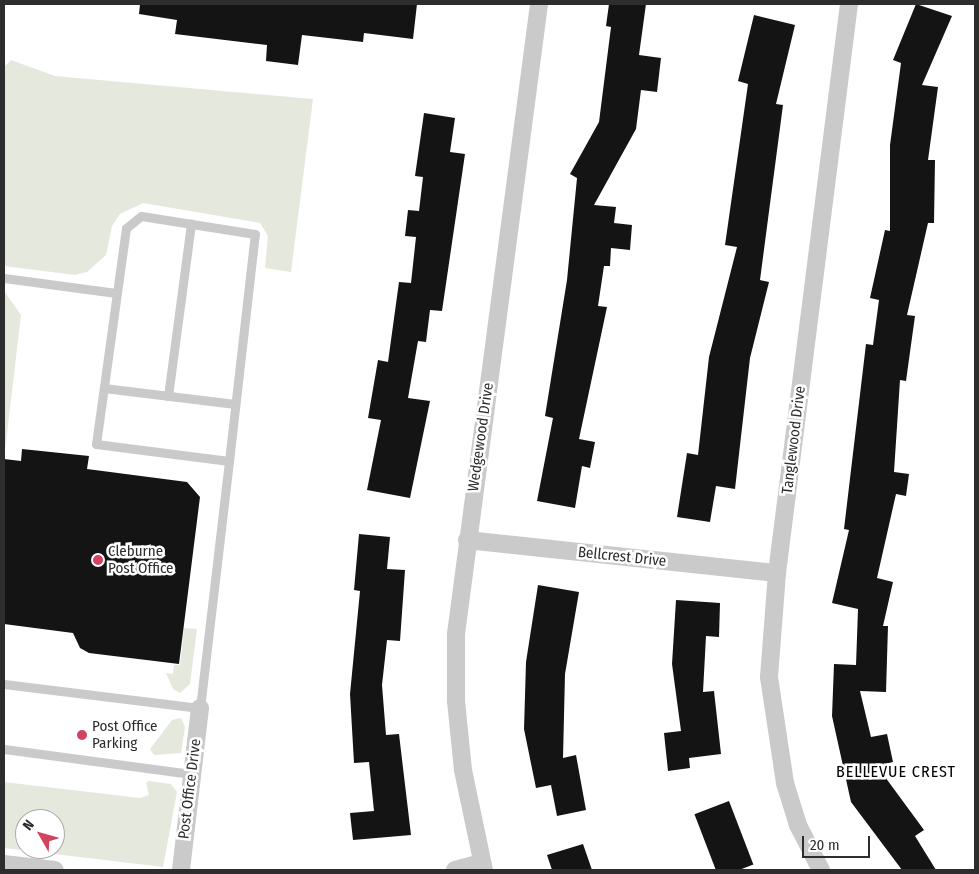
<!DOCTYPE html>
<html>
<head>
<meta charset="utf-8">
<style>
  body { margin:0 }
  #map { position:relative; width:979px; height:874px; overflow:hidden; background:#fff; font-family:"Fira Sans Condensed",sans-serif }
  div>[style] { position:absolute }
  .green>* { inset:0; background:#e5e9dd }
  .building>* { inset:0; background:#141414; transform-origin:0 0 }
  .lane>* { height:9px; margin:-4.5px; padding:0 4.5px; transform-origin:4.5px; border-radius:4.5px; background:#cacaca }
  .street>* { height:18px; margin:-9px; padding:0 9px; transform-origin:9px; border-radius:9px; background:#cacaca }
  .dots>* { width:14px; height:14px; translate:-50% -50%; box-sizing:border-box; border:2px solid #fff; border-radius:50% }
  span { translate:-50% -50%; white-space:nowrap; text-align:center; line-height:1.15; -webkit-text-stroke:5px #fff; paint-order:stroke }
  .street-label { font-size:15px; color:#2d2d2d }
  .poi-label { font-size:15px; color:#2d2d2d }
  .left { translate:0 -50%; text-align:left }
  .neighbourhood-label { font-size:16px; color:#000; letter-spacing:1px }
  .frame { position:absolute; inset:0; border:5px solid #2d2d2d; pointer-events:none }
  .north { position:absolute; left:15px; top:809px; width:50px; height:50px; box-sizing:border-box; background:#fff; border:1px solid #ababab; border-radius:50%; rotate:308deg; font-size:14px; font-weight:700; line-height:20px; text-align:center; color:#2d2d2d }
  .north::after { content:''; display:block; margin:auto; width:18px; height:22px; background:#d1435e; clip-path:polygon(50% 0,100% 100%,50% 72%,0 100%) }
  .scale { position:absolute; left:802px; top:836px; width:68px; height:22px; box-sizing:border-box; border:2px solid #2d2d2d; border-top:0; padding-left:6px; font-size:15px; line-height:18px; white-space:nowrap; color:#2d2d2d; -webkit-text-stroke:4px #fff; paint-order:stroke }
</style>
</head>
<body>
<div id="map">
  <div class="green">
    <i style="clip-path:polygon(11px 60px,55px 76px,313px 99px,291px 272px,265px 268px,268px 236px,260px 223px,143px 203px,120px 214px,112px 226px,106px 255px,87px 272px,75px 275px,4px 266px,4px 67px)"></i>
    <i style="clip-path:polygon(4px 291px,21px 315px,4px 459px)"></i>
    <i style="clip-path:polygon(184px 628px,197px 629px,190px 684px,180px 693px,173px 689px,166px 673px,173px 674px,174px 665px,180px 665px)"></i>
    <i style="clip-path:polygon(181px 718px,185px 727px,181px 753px,154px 755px,150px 749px,172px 720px)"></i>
    <i style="clip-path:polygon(evenodd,149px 781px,171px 784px,177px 792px,163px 867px,4px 848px,4px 782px,140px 798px,149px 795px,146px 783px,149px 781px,25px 819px,55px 819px,55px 849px,25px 849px,25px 819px)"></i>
  </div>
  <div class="building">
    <i style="clip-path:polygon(140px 4px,417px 4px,413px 39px,364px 33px,363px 42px,302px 35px,298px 65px,266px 61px,267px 45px,175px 34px,177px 20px,139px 14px)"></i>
    <i style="clip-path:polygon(609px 4px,646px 4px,639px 55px,661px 58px,657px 92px,641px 90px,636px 129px,594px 205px,616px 207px,614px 223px,632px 225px,630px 250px,611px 248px,610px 266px,604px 266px,598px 306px,607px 307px,579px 439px,595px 442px,590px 468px,582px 466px,575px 508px,537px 501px,553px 418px,545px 416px,567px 280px,577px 178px,570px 174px,599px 122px,611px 27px,606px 26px)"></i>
    <i style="clip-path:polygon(916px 4px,952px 16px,922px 85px,938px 87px,928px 160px,935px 160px,934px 223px,928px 223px,907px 315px,915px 316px,906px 381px,900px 380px,894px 472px,909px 474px,906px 496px,896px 494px,877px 578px,893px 582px,883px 626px,888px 626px,886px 692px,860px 691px,871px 737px,887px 734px,893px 762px,877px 766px,924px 830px,915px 836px,936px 870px,902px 870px,851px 802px,832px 716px,834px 664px,856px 665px,858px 609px,832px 603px,849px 530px,844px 529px,866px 344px,873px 345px,879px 300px,870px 298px,885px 230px,890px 231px,890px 145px,901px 63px,893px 60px)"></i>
    <i style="clip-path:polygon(754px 15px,795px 25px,776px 104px,783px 105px,760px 280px,769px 282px,750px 358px,735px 489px,716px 486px,710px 522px,677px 517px,687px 453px,698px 455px,709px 357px,737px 247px,725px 245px,748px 84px,738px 81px)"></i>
    <i style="clip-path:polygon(424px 113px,455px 118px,450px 152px,465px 154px,442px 311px,430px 310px,426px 342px,418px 341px,408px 398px,430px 401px,410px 498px,367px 490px,381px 420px,368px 418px,378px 360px,388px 362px,399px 282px,411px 283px,416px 237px,405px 236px,408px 210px,419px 211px,423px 177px,415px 176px)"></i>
    <i style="clip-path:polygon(22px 449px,89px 456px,87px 469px,187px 482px,200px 497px,179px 664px,89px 653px,80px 648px,73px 633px,4px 624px,4px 459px,21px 461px)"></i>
    <i style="clip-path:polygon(359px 534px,390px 537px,387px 569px,405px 570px,400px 641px,387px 640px,382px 685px,386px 735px,399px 734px,411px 835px,353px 840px,350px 813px,374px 811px,369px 762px,354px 763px,350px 694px,360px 591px,354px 590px)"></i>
    <i style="clip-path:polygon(538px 585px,579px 592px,565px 674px,563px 758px,576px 755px,586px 810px,557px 816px,551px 785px,536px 788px,524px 729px,526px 662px)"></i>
    <i style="clip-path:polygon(676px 600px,720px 603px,719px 637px,706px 636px,703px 692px,714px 691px,721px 754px,689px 758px,690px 768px,668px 771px,664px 733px,681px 731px,672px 664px)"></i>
    <i style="left:729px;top:801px;width:68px;height:37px;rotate:69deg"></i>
    <i style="clip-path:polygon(583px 844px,592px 870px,552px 870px,547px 855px)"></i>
  </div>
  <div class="lane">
    <i style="left:4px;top:278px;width:113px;rotate:7.6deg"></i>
    <i style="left:104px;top:388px;width:132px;rotate:7deg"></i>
    <i style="left:168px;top:396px;width:174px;rotate:-82.4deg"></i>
    <i style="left:4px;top:684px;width:197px;rotate:7deg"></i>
    <i style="left:200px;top:708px;width:249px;rotate:-83.3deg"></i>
    <i style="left:229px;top:461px;width:228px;rotate:-83.5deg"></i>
    <i style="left:255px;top:234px;width:115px;rotate:-171deg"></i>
    <i style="left:141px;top:216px;width:19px;rotate:141deg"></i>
    <i style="left:126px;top:228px;width:218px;rotate:97.9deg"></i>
    <i style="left:96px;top:444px;width:134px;rotate:7.3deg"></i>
    <i style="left:4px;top:749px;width:189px;rotate:7.6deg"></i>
  </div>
  <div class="street">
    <i style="left:467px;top:540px;width:312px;rotate:6.1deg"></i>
    <i style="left:4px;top:864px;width:51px;rotate:6.7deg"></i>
    <i style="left:181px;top:870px;width:163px;rotate:-83.3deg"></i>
    <i style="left:455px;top:870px;width:28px;rotate:-15deg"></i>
    <i style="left:484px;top:870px;width:102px;rotate:-101.9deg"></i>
    <i style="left:463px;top:770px;width:69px;rotate:-95.8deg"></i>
    <i style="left:456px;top:701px;width:67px;rotate:-90deg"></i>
    <i style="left:456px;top:634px;width:635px;rotate:-82.49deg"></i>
    <i style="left:821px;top:870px;width:51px;rotate:-117.1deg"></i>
    <i style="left:798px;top:825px;width:44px;rotate:-107.2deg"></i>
    <i style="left:785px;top:783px;width:107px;rotate:-98.6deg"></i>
    <i style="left:769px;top:677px;width:104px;rotate:-85.6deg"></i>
    <i style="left:777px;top:573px;width:574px;rotate:-82.79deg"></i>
  </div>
  <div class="dots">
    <i style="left:98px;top:560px;background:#d1435e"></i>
    <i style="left:82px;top:735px;background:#d1435e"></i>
  </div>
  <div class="street-label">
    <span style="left:481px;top:437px;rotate:-82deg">Wedgewood Drive</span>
    <span style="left:794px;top:440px;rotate:-83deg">Tanglewood Drive</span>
    <span style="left:622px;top:557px;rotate:6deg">Bellcrest Drive</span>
    <span style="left:190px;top:789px;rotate:-83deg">Post Office Drive</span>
  </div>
  <div class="poi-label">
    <span class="left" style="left:108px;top:560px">Cleburne<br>Post Office</span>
    <span class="left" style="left:92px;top:735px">Post Office<br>Parking</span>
  </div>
  <div class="neighbourhood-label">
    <span style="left:896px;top:772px">BELLEVUE CREST</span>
  </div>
  <div class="frame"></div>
  <div class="north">N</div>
  <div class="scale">20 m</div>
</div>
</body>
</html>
